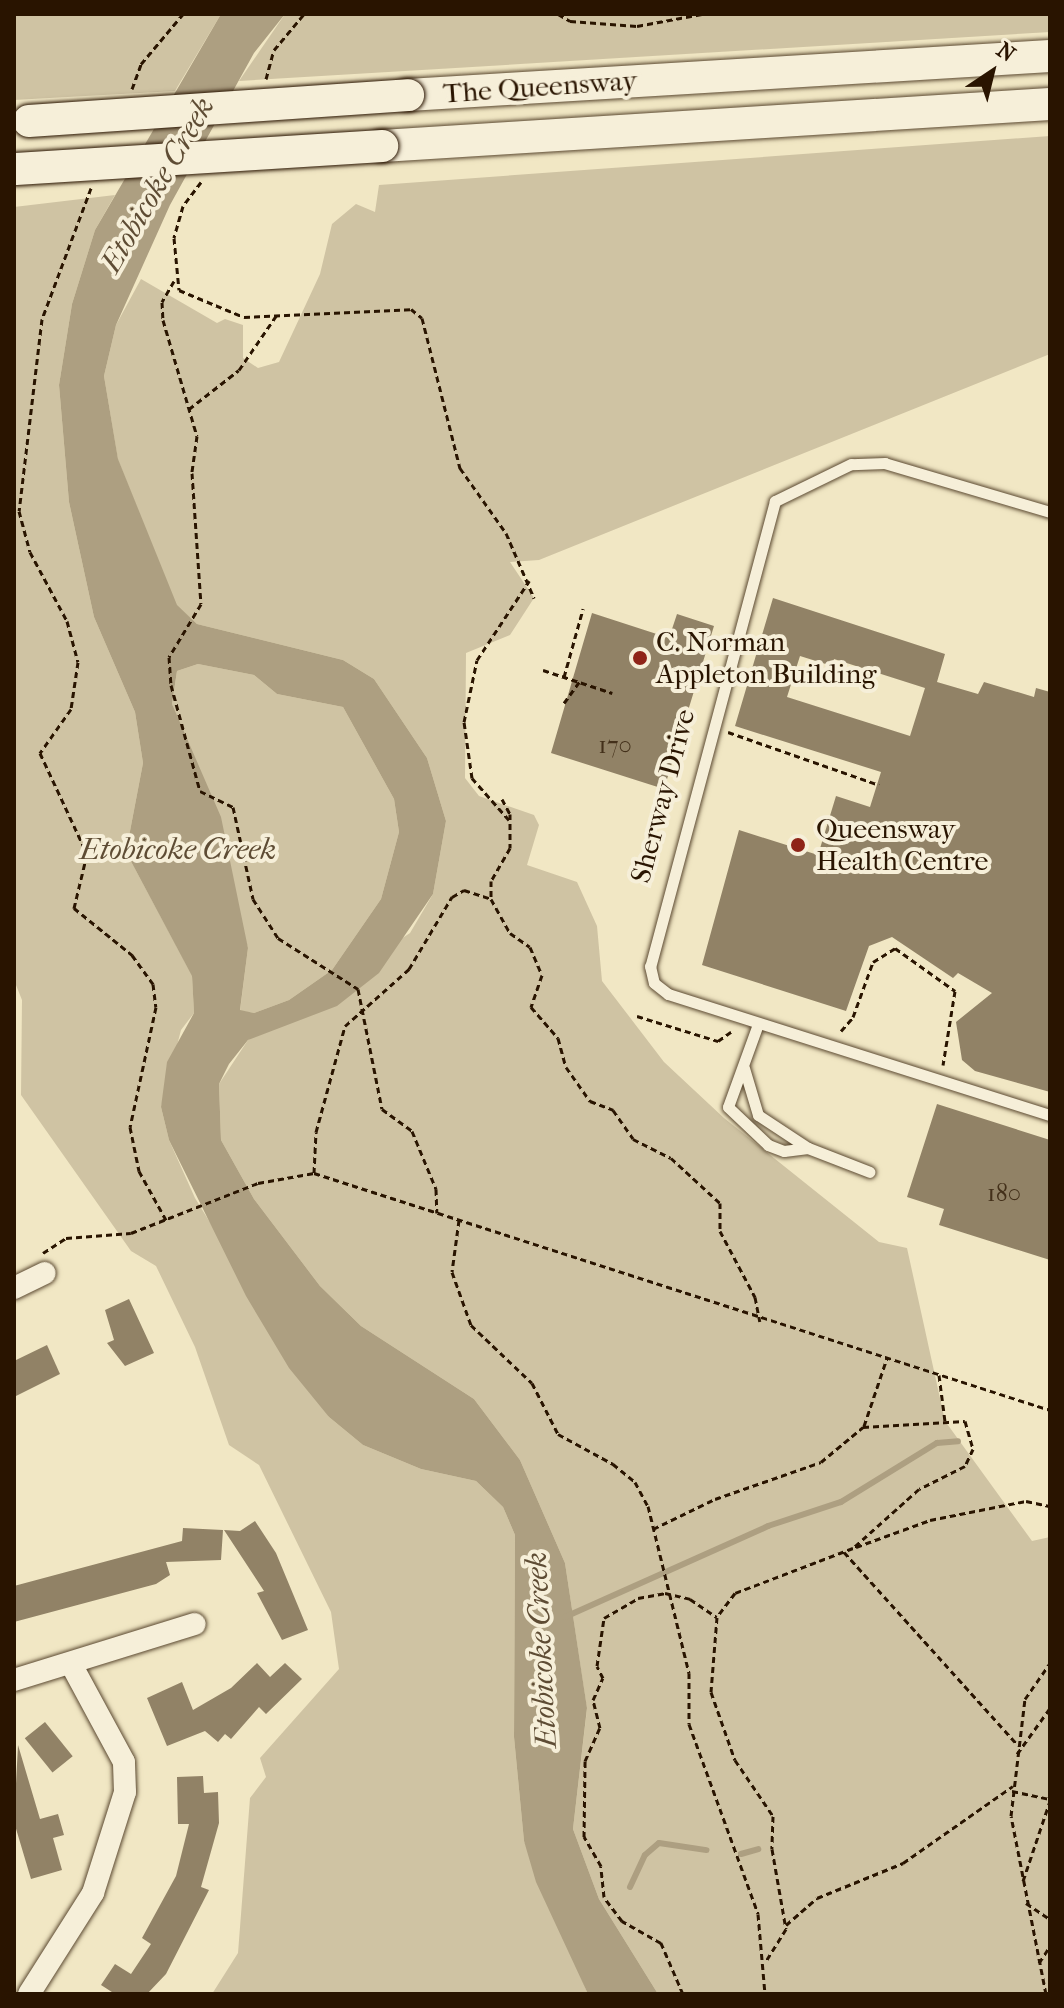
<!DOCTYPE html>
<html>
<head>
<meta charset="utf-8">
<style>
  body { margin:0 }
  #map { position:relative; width:1064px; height:2008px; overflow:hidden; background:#f1e7c4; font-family:"IM FELL French Canon",serif }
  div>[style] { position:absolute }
  .green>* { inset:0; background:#cfc3a3 }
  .water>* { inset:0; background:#ad9f81 }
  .stream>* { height:6px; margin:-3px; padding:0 3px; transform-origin:3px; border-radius:3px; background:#ad9f81 }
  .building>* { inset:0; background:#918266; transform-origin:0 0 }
  .path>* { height:3px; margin-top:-1.5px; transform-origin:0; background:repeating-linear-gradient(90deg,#291400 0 6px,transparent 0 10px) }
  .roads { filter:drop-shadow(0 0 2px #5b4931) drop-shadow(0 0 2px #5b4931) }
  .service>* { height:11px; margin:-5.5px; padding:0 5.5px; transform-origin:5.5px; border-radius:5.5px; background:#f6efd9 }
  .minor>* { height:22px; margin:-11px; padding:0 11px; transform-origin:11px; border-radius:11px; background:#f6efd9 }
  .secondary>* { height:32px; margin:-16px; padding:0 16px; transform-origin:16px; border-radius:16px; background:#f6efd9 }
  .bridges { filter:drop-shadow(0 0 2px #291400) drop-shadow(0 0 2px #291400) }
  .secondary-bridge>* { height:32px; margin:-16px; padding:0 16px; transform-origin:16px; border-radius:16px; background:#f6efd9 }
  .dots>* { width:22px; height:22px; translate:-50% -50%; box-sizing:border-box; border:4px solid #f6efd9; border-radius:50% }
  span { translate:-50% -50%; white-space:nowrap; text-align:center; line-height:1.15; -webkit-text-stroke:8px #f6efd9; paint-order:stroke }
  .number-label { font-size:24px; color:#43301a }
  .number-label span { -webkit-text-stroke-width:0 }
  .street-label { font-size:28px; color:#291400 }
  .poi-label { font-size:28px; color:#291400 }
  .left { translate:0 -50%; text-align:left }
  .water-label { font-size:30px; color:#5e4c34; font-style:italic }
  .frame { position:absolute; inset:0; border:16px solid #291400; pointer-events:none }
  .north { position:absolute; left:952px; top:32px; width:80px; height:80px; -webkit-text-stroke:6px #f6efd9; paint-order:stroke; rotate:35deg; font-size:22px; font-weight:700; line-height:32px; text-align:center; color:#291400 }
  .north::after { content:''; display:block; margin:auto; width:28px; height:36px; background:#291400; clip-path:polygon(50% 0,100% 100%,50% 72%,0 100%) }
</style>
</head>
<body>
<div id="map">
  <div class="green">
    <i style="clip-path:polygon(14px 14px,221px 14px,175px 91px,14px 100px)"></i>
    <i style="clip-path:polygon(285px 14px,1050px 14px,1050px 32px,239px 81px)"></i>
    <i style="clip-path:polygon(1050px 136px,1050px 354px,539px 560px,510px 562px,534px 598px,510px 635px,466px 653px,465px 778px,479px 796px,534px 815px,539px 825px,527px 865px,577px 882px,597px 926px,602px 981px,664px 1062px,724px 1118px,879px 1242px,907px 1248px,945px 1421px,1032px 1541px,1050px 1537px,1050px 1994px,658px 1994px,599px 1899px,573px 1829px,587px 1709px,565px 1563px,520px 1460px,474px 1399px,361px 1326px,320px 1286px,254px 1199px,221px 1140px,219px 1084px,248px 1040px,410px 933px,433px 894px,446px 821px,427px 758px,374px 679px,343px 660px,197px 624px,176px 605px,118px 460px,104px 376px,116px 325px,141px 279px,217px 323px,225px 319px,243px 325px,243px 358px,258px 368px,279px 362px,320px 274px,332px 224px,356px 204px,375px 212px,379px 185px)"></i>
    <i style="clip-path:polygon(115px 195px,95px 230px,72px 304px,59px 385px,69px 502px,94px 617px,135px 712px,143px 763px,126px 852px,192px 975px,194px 1013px,181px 1030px,161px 1107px,169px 1140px,195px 1198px,329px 1417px,363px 1445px,421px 1469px,476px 1481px,503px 1507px,515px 1535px,514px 1737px,524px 1841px,588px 1994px,212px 1994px,238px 1953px,250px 1798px,266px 1777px,260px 1758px,339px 1669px,331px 1612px,259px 1465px,229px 1445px,195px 1347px,156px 1266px,131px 1251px,21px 1095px,22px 1000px,14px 980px,14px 207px)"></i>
    <i style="clip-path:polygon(198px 664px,254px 675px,277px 694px,343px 707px,394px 799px,399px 832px,381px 899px,332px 970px,289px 1000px,254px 1013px,240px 1011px,248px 948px,172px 704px,177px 671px)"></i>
  </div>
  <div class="water">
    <i style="clip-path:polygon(evenodd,221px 14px,285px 14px,254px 53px,170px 205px,116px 325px,104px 376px,118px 459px,177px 605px,197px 624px,343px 660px,374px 679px,427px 758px,446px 821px,433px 894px,379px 973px,337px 1006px,248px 1040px,229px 1064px,219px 1084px,221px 1140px,254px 1199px,320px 1286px,361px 1326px,474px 1399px,520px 1460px,565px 1563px,587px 1708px,573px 1829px,599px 1899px,658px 1994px,588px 1994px,536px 1882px,524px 1841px,514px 1737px,515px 1535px,503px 1507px,476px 1481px,421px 1469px,363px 1445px,329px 1417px,289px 1368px,246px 1296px,169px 1140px,161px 1107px,167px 1062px,194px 1013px,192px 976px,126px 852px,143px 763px,135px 712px,94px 617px,69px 502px,59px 385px,72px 304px,95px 230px,221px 14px,198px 664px,254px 675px,277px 694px,343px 707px,394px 799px,399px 832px,381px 899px,332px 970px,289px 1000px,254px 1013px,240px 1010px,248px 948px,221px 817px,172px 704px,177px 671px,198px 664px)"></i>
  </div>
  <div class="stream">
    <i style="left:565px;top:1617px;width:222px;rotate:-24.1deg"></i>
    <i style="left:768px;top:1526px;width:77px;rotate:-18.2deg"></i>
    <i style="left:841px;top:1502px;width:113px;rotate:-31.6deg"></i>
    <i style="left:937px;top:1443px;width:21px;rotate:-5deg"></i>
    <i style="left:741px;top:1854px;width:18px;rotate:-16deg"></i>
    <i style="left:630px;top:1887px;width:35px;rotate:-65deg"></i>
    <i style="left:645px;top:1855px;width:18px;rotate:-41deg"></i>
    <i style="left:659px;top:1843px;width:48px;rotate:8.5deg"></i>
  </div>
  <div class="building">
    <i style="clip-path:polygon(evenodd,773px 598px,945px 654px,937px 682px,978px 694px,984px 682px,1034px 697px,1036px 688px,1050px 692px,1050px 1092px,975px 1071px,962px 1060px,956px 1022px,992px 993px,958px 973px,953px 978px,892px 937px,869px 946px,846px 1011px,702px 965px,739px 830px,818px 855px,836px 796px,870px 807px,881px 772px,735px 726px,773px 598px,800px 656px,832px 666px,834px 659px,925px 688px,910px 736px,787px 697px,800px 656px)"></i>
    <i style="clip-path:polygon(592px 613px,669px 638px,677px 614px,714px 626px,664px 789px,551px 753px)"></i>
    <i style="clip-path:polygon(937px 1104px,1050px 1140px,1050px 1260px,939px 1225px,944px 1209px,907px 1197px)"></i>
    <i style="clip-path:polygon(129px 1299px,154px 1353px,125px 1366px,107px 1343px,114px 1340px,105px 1310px)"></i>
    <i style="clip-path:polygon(47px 1345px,60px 1374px,14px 1397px,14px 1361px)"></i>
    <i style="clip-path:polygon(255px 1521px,276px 1553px,308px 1630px,282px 1640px,257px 1593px,264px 1591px,224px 1530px,240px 1531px)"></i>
    <i style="clip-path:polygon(183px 1528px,223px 1530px,221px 1560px,166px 1562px,170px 1575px,156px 1584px,14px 1622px,14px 1586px,182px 1541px)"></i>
    <i style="clip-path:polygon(257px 1663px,270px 1677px,285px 1663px,302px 1679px,266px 1714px,259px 1707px,231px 1739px,225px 1734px,218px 1742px,205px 1731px,167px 1746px,147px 1698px,182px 1682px,193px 1710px,231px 1688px)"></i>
    <i style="left:45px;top:1722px;width:44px;height:26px;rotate:51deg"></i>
    <i style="clip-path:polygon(18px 1745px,40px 1819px,58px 1814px,64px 1835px,53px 1838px,62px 1870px,31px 1879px,14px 1822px)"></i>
    <i style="clip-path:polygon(203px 1776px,204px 1793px,218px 1792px,219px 1823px,201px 1887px,209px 1890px,166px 1974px,147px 1994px,115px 1994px,101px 1985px,115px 1964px,131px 1974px,151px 1944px,142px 1938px,176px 1876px,189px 1824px,178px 1824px,177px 1777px)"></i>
  </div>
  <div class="path">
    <i style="left:558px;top:14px;width:14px;rotate:30deg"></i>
    <i style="left:570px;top:21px;width:67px;rotate:4.3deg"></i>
    <i style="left:637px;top:26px;width:66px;rotate:-10.5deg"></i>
    <i style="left:266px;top:79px;width:30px;rotate:-75deg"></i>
    <i style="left:274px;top:50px;width:47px;rotate:-50.2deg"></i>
    <i style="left:132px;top:89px;width:27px;rotate:-70deg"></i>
    <i style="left:141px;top:64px;width:65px;rotate:-50deg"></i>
    <i style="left:201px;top:182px;width:30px;rotate:127deg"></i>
    <i style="left:183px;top:206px;width:33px;rotate:106deg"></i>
    <i style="left:174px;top:238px;width:52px;rotate:84.5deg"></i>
    <i style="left:179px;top:290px;width:70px;rotate:22.6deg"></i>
    <i style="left:244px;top:317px;width:167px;rotate:-2.7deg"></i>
    <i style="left:411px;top:309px;width:14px;rotate:39deg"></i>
    <i style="left:422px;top:318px;width:155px;rotate:75.8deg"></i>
    <i style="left:460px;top:468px;width:80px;rotate:54.7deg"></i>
    <i style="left:506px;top:533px;width:71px;rotate:66.7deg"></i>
    <i style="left:91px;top:188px;width:140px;rotate:110.5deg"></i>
    <i style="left:42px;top:319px;width:193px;rotate:96.8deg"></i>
    <i style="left:19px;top:511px;width:42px;rotate:75deg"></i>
    <i style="left:30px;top:552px;width:78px;rotate:61.8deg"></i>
    <i style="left:67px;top:621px;width:42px;rotate:75deg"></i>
    <i style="left:78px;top:662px;width:48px;rotate:98.5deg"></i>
    <i style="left:71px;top:709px;width:54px;rotate:125.2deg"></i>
    <i style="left:40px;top:753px;width:111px;rotate:65deg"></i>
    <i style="left:87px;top:854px;width:56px;rotate:103.5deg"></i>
    <i style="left:74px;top:908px;width:75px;rotate:39deg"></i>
    <i style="left:132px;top:955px;width:36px;rotate:54deg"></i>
    <i style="left:153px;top:984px;width:23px;rotate:83deg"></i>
    <i style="left:156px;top:1007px;width:123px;rotate:102.2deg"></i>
    <i style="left:130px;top:1127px;width:45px;rotate:78.4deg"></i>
    <i style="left:139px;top:1171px;width:56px;rotate:61.1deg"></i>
    <i style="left:174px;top:281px;width:24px;rotate:120deg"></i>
    <i style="left:162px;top:302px;width:18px;rotate:87deg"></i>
    <i style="left:163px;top:320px;width:121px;rotate:73.7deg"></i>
    <i style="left:197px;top:436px;width:37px;rotate:98deg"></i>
    <i style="left:192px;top:473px;width:131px;rotate:86.1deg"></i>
    <i style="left:201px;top:604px;width:62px;rotate:121.1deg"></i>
    <i style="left:169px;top:657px;width:28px;rotate:86deg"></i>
    <i style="left:171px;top:685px;width:110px;rotate:74.7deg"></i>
    <i style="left:200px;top:791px;width:37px;rotate:26deg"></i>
    <i style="left:233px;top:807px;width:94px;rotate:77.7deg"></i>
    <i style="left:253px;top:899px;width:46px;rotate:57.3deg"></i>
    <i style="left:278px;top:938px;width:95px;rotate:32.5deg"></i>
    <i style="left:358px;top:989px;width:122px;rotate:78.7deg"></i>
    <i style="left:382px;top:1109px;width:37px;rotate:36deg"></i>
    <i style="left:412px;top:1131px;width:63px;rotate:67.5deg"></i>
    <i style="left:436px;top:1189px;width:24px;rotate:88deg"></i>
    <i style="left:189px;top:409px;width:63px;rotate:-38deg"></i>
    <i style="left:239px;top:370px;width:69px;rotate:-55.6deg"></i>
    <i style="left:543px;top:670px;width:73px;rotate:18.4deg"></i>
    <i style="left:564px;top:677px;width:71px;rotate:-74.4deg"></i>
    <i style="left:564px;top:703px;width:26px;rotate:-54deg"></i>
    <i style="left:728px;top:732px;width:160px;rotate:19.3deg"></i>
    <i style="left:502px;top:799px;width:17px;rotate:62deg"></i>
    <i style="left:510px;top:814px;width:34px;rotate:90deg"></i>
    <i style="left:510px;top:848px;width:38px;rotate:120deg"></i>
    <i style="left:491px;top:881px;width:18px;rotate:90deg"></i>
    <i style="left:491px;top:899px;width:39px;rotate:61deg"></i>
    <i style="left:510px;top:933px;width:24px;rotate:35deg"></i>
    <i style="left:530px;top:947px;width:30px;rotate:67deg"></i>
    <i style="left:542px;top:975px;width:34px;rotate:109deg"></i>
    <i style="left:531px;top:1007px;width:41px;rotate:48.9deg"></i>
    <i style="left:558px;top:1038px;width:30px;rotate:75deg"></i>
    <i style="left:566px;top:1067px;width:42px;rotate:54.8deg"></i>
    <i style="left:590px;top:1101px;width:25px;rotate:21deg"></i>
    <i style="left:613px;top:1110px;width:35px;rotate:55deg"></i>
    <i style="left:633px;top:1139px;width:42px;rotate:26.6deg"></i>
    <i style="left:671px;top:1158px;width:67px;rotate:42.6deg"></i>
    <i style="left:720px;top:1203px;width:28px;rotate:90deg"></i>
    <i style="left:720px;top:1231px;width:75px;rotate:62.1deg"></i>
    <i style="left:755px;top:1297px;width:25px;rotate:79deg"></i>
    <i style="left:509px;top:820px;width:56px;rotate:-131.4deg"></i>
    <i style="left:472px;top:778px;width:57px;rotate:-98.1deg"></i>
    <i style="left:464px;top:722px;width:63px;rotate:-78.2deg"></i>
    <i style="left:477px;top:660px;width:95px;rotate:-56.6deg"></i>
    <i style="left:637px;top:1016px;width:85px;rotate:17.2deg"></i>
    <i style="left:718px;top:1041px;width:16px;rotate:-35deg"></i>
    <i style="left:841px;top:1031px;width:18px;rotate:-49deg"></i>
    <i style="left:853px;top:1017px;width:59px;rotate:-70deg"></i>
    <i style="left:873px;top:962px;width:26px;rotate:-32deg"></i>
    <i style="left:895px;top:948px;width:74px;rotate:35.6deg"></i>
    <i style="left:955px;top:991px;width:75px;rotate:99.2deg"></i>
    <i style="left:314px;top:1173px;width:41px;rotate:-87.2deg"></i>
    <i style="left:316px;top:1132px;width:110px;rotate:-74.7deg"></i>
    <i style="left:345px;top:1026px;width:86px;rotate:-41.7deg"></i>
    <i style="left:409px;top:969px;width:84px;rotate:-59.2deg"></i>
    <i style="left:452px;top:897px;width:14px;rotate:-30deg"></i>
    <i style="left:464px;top:890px;width:28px;rotate:18deg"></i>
    <i style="left:459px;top:1220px;width:52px;rotate:97.7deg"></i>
    <i style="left:452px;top:1272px;width:56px;rotate:70.3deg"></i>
    <i style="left:471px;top:1325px;width:84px;rotate:43.6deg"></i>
    <i style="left:532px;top:1383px;width:57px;rotate:63deg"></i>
    <i style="left:558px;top:1434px;width:63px;rotate:28.6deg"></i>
    <i style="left:613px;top:1464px;width:28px;rotate:39deg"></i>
    <i style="left:635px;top:1482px;width:27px;rotate:62deg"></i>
    <i style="left:648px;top:1506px;width:172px;rotate:76.2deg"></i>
    <i style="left:689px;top:1673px;width:51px;rotate:90deg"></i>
    <i style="left:689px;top:1724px;width:202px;rotate:70deg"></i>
    <i style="left:758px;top:1914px;width:80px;rotate:85deg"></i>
    <i style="left:43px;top:1253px;width:27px;rotate:-33deg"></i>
    <i style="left:66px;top:1238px;width:65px;rotate:-4.4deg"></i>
    <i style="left:131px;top:1233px;width:136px;rotate:-21.5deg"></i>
    <i style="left:258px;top:1183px;width:57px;rotate:-10.1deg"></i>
    <i style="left:314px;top:1173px;width:773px;rotate:17.85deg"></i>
    <i style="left:939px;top:1375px;width:46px;rotate:82.6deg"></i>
    <i style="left:864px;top:1426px;width:72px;rotate:-71.3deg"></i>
    <i style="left:653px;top:1529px;width:69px;rotate:-25.8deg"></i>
    <i style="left:715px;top:1499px;width:112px;rotate:-19.2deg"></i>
    <i style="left:821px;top:1462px;width:55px;rotate:-39.8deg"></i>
    <i style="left:863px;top:1427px;width:102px;rotate:-3.4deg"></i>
    <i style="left:965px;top:1421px;width:29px;rotate:74deg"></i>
    <i style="left:973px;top:1449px;width:19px;rotate:115deg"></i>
    <i style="left:965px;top:1466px;width:51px;rotate:153.4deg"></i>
    <i style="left:919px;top:1489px;width:89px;rotate:138.2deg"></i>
    <i style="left:853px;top:1548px;width:126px;rotate:159.1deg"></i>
    <i style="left:735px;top:1593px;width:30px;rotate:127deg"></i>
    <i style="left:717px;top:1617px;width:75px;rotate:94.6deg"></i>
    <i style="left:711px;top:1692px;width:72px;rotate:70.6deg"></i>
    <i style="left:735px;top:1760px;width:68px;rotate:55.8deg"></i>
    <i style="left:773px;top:1816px;width:33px;rotate:92deg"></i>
    <i style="left:772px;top:1849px;width:81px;rotate:80.1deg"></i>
    <i style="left:786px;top:1929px;width:38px;rotate:122deg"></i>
    <i style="left:856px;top:1547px;width:79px;rotate:-20deg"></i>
    <i style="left:930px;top:1520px;width:98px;rotate:-11.2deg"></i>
    <i style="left:1026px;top:1501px;width:25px;rotate:12deg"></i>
    <i style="left:844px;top:1552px;width:260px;rotate:48deg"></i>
    <i style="left:1017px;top:1754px;width:57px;rotate:-54.3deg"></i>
    <i style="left:1012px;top:1791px;width:39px;rotate:12deg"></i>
    <i style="left:1023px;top:1881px;width:84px;rotate:-71.4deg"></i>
    <i style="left:1026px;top:1903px;width:29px;rotate:34deg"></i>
    <i style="left:786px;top:1925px;width:41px;rotate:-41.1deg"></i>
    <i style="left:817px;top:1898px;width:93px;rotate:-22.1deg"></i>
    <i style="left:903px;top:1863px;width:134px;rotate:-35deg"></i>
    <i style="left:1039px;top:1963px;width:20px;rotate:-57deg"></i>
    <i style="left:683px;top:1994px;width:56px;rotate:-113.3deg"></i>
    <i style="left:661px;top:1943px;width:45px;rotate:-150.6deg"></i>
    <i style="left:622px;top:1921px;width:30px;rotate:-127deg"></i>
    <i style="left:604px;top:1897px;width:31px;rotate:-96deg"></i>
    <i style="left:601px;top:1866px;width:34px;rotate:-120deg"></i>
    <i style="left:584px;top:1837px;width:76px;rotate:-89.2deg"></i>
    <i style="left:585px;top:1761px;width:36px;rotate:-66deg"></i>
    <i style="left:600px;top:1728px;width:29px;rotate:-104deg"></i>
    <i style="left:593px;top:1700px;width:24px;rotate:-66deg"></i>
    <i style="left:603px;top:1678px;width:13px;rotate:-117deg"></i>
    <i style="left:597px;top:1666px;width:49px;rotate:-81.7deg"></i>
    <i style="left:604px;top:1618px;width:39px;rotate:-30deg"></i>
    <i style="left:638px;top:1598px;width:27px;rotate:-10deg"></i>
    <i style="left:665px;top:1593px;width:26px;rotate:13deg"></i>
    <i style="left:690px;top:1599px;width:32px;rotate:34deg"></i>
    <i style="left:1046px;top:1994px;width:181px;rotate:-101.1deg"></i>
    <i style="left:1011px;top:1816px;width:118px;rotate:-83.2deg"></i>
    <i style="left:1025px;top:1699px;width:44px;rotate:-55.2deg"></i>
  </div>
  <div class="roads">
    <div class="service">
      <i style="left:1050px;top:512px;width:172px;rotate:-163.5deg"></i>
      <i style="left:885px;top:463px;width:34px;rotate:178deg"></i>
      <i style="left:851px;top:464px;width:85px;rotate:154deg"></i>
      <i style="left:775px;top:501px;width:482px;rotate:105deg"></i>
      <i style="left:650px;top:966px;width:17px;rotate:77deg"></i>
      <i style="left:654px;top:983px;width:18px;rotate:38deg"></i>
      <i style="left:668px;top:994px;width:401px;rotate:17.6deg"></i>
      <i style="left:758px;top:1024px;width:88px;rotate:109.9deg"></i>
      <i style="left:728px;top:1107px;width:55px;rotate:43.5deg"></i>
      <i style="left:768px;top:1145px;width:17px;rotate:21deg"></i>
      <i style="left:784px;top:1151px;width:24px;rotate:-7deg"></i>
      <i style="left:744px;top:1068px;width:49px;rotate:73.4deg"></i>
      <i style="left:758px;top:1115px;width:60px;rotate:33.4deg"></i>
      <i style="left:808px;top:1148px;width:66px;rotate:21.2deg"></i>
    </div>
    <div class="minor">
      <i style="left:14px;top:1288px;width:34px;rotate:-26deg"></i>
      <i style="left:14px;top:1680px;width:189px;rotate:-17.2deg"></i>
      <i style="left:29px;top:1994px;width:120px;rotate:-57.6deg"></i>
      <i style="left:93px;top:1893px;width:106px;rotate:-72.4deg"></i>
      <i style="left:125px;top:1792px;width:30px;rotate:-92deg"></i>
      <i style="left:124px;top:1762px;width:111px;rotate:-118.4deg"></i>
    </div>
    <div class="secondary">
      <i style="left:408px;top:95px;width:643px;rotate:-3.48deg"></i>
      <i style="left:382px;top:146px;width:669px;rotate:-3.6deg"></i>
    </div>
  </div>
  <div class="bridges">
    <div class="secondary-bridge">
      <i style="left:29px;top:121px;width:380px;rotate:-3.9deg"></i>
      <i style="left:16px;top:169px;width:367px;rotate:-3.6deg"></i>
    </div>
  </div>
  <div class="dots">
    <i style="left:640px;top:658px;background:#8f2418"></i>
    <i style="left:798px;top:845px;background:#8f2418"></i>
  </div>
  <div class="number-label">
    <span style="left:615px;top:746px">170</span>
    <span style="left:1004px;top:1194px">180</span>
  </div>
  <div class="street-label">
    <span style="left:540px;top:87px;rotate:-4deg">The Queensway</span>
    <span style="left:663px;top:796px;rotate:-75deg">Sherway Drive</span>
  </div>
  <div class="poi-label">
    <span class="left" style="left:656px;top:658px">C. Norman<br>Appleton Building</span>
    <span class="left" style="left:816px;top:845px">Queensway<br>Health Centre</span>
  </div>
  <div class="water-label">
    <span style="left:158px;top:185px;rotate:-60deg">Etobicoke Creek</span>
    <span style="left:178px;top:850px">Etobicoke Creek</span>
    <span style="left:542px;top:1650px;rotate:-93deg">Etobicoke Creek</span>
  </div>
  <div class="frame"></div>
  <div class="north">N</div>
</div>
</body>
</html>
